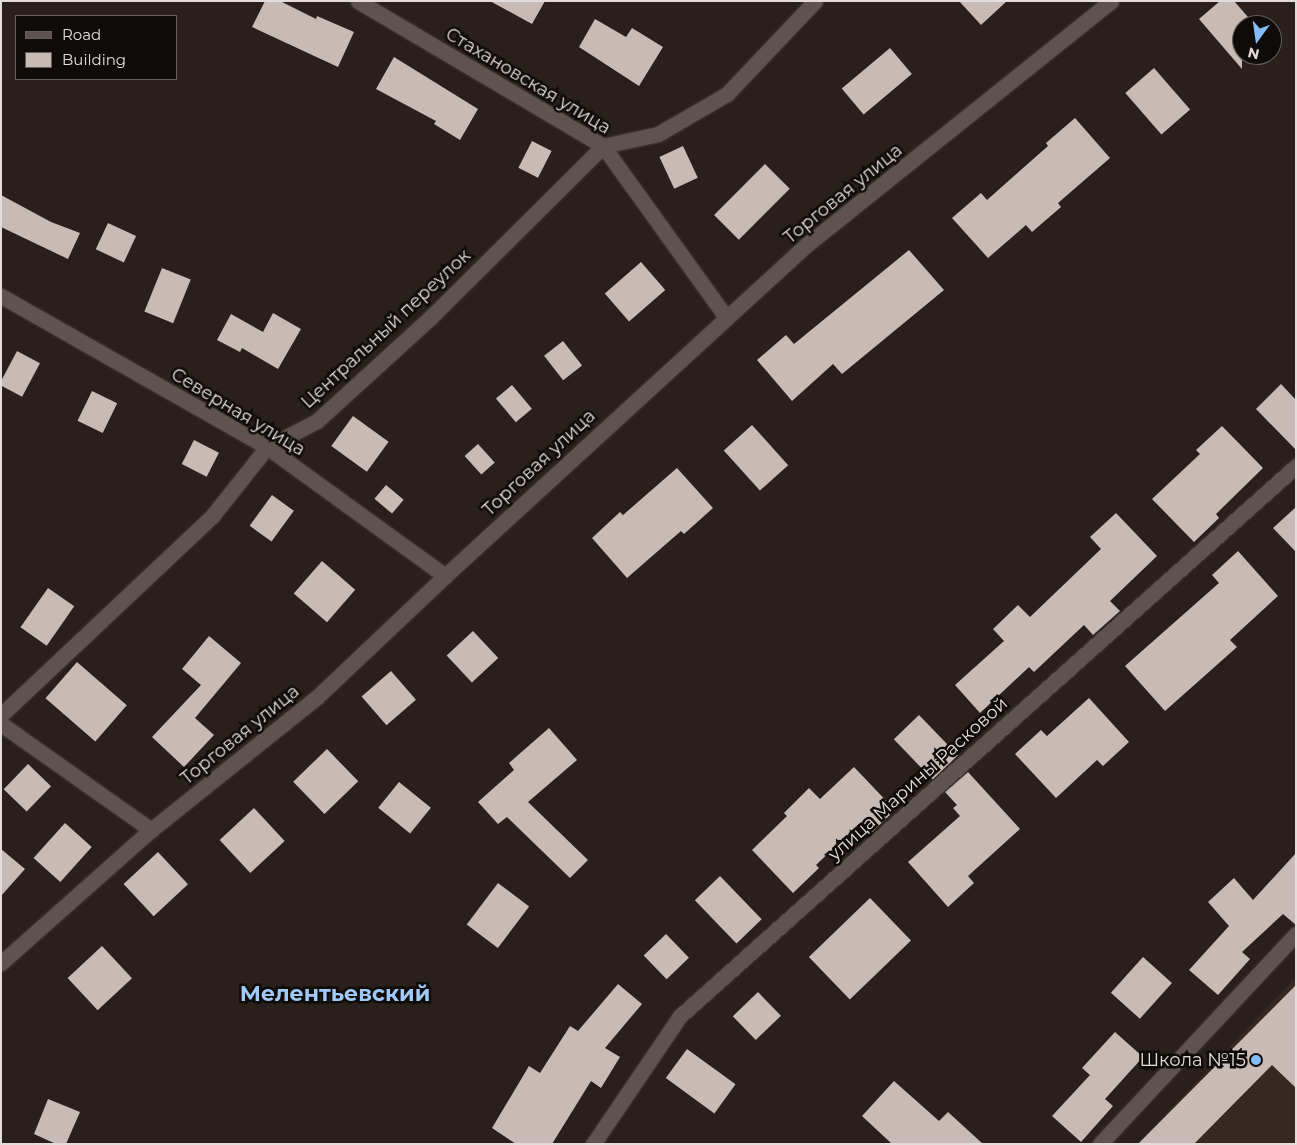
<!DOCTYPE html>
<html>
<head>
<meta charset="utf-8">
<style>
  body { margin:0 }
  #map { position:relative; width:1297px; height:1145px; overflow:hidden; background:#29201c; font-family:Montserrat,sans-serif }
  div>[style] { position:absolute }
  .built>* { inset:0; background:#372822 }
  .building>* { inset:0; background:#c8bbb6; transform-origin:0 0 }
  .roads { filter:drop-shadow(0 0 1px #443c3a) drop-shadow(0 0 1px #443c3a) }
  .minor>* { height:15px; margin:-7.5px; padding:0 7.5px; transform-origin:7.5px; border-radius:7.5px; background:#5f534f }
  .dots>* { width:14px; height:14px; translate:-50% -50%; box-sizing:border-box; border:2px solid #0f0b09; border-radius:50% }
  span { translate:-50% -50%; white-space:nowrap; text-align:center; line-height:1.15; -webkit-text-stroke:5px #0f0b09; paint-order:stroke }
  .street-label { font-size:18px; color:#e3dcda }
  .poi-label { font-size:18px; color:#e3dcda }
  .right { translate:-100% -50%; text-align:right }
  .district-label { font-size:22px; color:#a0c9f8; font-weight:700 }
  .frame { position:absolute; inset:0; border:2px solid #e3dcda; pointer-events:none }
  .legend { position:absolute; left:15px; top:15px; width:162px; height:65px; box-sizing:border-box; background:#0f0b09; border:1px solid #645f5d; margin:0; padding:6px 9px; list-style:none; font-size:15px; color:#e3dcda }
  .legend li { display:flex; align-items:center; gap:10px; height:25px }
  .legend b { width:25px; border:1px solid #645f5d }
  .north { position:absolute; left:1232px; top:15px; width:50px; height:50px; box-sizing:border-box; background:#0f0b09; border:1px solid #645f5d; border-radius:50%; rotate:194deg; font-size:14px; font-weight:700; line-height:20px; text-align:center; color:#e3dcda }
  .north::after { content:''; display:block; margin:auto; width:18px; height:22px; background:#83bcfb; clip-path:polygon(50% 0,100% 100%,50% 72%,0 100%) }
</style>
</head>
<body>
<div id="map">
  <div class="built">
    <i style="clip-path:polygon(1296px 977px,1296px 1144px,1137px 1144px)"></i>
  </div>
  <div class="building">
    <i style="clip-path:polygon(265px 1px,280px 1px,316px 19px,317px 16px,354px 32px,338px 67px,252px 27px)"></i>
    <i style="clip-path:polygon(490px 1px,545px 1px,532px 24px)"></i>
    <i style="clip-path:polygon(959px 1px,1007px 1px,981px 25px)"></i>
    <i style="clip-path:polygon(1220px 1px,1234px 1px,1255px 25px,1242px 25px,1242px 69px,1199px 19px)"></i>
    <i style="clip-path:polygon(595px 19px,626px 37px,632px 28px,663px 47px,639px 86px,579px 47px)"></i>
    <i style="left:890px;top:48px;width:34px;height:63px;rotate:50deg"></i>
    <i style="clip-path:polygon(394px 57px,478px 109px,460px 140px,434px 124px,436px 121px,376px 89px)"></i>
    <i style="left:1154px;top:68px;width:55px;height:38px;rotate:49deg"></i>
    <i style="clip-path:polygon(1075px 118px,1110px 158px,1058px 203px,1061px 207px,1032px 232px,1026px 225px,988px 258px,952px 218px,981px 193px,987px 200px,1048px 146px,1046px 143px)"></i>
    <i style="left:532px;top:141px;width:22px;height:30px;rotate:27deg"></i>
    <i style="left:683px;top:146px;width:35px;height:26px;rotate:65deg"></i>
    <i style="left:765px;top:164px;width:35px;height:72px;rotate:45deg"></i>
    <i style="clip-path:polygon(1px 195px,51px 222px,80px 233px,68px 259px,1px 227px)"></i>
    <i style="left:108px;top:223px;width:31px;height:29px;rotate:25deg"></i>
    <i style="clip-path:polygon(909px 250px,944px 290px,842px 374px,833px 364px,792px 401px,757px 360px,786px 335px,794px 344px)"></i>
    <i style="left:641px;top:262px;width:37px;height:48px;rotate:49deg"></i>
    <i style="left:162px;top:268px;width:31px;height:47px;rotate:22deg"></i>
    <i style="clip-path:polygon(273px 313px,301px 329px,278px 369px,242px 348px,240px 352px,217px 340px,231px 314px,263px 332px)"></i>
    <i style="left:563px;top:341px;width:31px;height:24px;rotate:52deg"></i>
    <i style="left:17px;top:351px;width:26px;height:38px;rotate:28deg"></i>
    <i style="clip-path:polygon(1281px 384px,1296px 400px,1296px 450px,1256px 409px)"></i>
    <i style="left:512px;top:385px;width:31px;height:21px;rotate:50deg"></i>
    <i style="left:92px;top:391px;width:28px;height:33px;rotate:26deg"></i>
    <i style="left:353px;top:416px;width:44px;height:37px;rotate:36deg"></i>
    <i style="left:752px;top:425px;width:54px;height:38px;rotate:48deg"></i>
    <i style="clip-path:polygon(1222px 426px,1263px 468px,1216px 514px,1219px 518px,1194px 542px,1152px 499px,1200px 454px,1196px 450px)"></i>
    <i style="left:194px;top:440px;width:28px;height:27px;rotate:27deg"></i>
    <i style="left:478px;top:444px;width:25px;height:18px;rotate:48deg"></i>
    <i style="clip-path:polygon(677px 468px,713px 508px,684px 534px,681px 531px,627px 578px,592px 538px,620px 512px,623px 515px)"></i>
    <i style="left:386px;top:485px;width:23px;height:18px;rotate:40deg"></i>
    <i style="left:272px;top:495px;width:27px;height:38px;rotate:36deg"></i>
    <i style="clip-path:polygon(1296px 507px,1296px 552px,1273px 528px)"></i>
    <i style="clip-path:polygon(1116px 513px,1157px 556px,1110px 601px,1120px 611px,1093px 635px,1084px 625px,1034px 672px,1029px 667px,980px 713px,955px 685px,1004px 641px,993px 629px,1018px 605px,1030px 617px,1101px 549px,1090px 537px)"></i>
    <i style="clip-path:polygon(1238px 551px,1278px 596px,1230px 640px,1237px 647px,1165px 711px,1125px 666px,1219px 583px,1212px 575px)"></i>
    <i style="left:322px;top:561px;width:44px;height:43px;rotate:41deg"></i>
    <i style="left:48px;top:588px;width:32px;height:48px;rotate:35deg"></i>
    <i style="left:473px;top:631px;width:37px;height:36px;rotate:47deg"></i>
    <i style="clip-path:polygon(209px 636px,241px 663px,195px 718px,214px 735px,184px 767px,152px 737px,201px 685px,182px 669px)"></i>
    <i style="left:77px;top:662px;width:66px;height:48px;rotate:41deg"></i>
    <i style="left:391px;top:671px;width:38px;height:39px;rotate:49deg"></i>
    <i style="clip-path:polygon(1089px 698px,1129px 742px,1103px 766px,1097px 760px,1056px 798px,1015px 754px,1041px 730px,1047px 736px)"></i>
    <i style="left:919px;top:715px;width:56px;height:35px;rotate:46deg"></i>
    <i style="clip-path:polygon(549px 728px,577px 760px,528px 802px,588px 860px,570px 878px,507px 817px,498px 824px,478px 802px,514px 770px,509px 763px)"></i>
    <i style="left:327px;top:749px;width:45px;height:47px;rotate:46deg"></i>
    <i style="left:28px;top:764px;width:32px;height:35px;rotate:44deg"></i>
    <i style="clip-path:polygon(854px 767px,895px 810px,869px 835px,859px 824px,816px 865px,819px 868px,793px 893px,752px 850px,787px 816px,784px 813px,809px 788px,820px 799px)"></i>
    <i style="clip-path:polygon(968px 772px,1020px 829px,968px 876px,974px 883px,948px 907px,908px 862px,960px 816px,953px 808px,957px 805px,945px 792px)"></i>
    <i style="left:399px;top:782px;width:41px;height:33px;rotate:39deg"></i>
    <i style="left:254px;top:808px;width:45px;height:47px;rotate:47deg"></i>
    <i style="left:65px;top:823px;width:36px;height:47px;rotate:42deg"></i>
    <i style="clip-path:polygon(1px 849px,25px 869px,1px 896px)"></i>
    <i style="left:158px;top:852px;width:44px;height:47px;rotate:47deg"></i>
    <i style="clip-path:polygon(1296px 853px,1296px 925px,1283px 914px,1242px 952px,1250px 959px,1218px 995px,1189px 970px,1229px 926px,1208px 902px,1234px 878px,1253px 900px)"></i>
    <i style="left:720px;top:876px;width:60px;height:35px;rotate:46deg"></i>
    <i style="left:498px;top:883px;width:39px;height:52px;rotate:37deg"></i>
    <i style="left:870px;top:898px;width:59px;height:85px;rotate:46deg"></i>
    <i style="left:666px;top:934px;width:33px;height:31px;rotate:46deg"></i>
    <i style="left:102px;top:946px;width:44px;height:47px;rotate:47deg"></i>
    <i style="left:1143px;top:957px;width:39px;height:48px;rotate:42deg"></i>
    <i style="clip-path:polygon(618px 984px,642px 1004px,605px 1048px,620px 1057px,601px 1088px,591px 1081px,552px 1144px,516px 1144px,492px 1128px,529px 1066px,540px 1073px,570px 1026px,578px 1031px)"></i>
    <i style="clip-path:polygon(1296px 985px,1296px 1088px,1272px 1065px,1194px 1144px,1138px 1144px)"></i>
    <i style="left:758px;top:992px;width:33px;height:35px;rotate:46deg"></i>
    <i style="clip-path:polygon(1115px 1032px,1143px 1057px,1105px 1099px,1113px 1106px,1081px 1142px,1052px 1116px,1090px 1075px,1082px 1068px)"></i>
    <i style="left:687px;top:1049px;width:60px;height:36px;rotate:36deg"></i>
    <i style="clip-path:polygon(894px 1081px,939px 1121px,948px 1112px,983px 1144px,892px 1144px,862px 1116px)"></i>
    <i style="clip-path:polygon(48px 1099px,80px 1112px,66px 1144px,56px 1144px,34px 1134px)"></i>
  </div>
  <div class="roads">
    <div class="minor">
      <i style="left:358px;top:1px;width:285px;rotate:30.6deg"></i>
      <i style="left:603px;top:146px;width:211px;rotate:54.3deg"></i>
      <i style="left:1px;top:296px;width:306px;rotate:29.6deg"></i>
      <i style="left:267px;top:447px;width:220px;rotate:35.9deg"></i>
      <i style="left:1px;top:715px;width:291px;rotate:-43.3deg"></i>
      <i style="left:213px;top:515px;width:87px;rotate:-51.5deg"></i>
      <i style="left:267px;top:447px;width:56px;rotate:-27.5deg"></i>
      <i style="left:317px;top:421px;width:154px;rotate:-42.4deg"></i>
      <i style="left:431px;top:317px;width:243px;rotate:-44.8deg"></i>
      <i style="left:603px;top:146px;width:56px;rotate:-12.3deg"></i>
      <i style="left:658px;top:134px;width:80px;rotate:-30.1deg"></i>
      <i style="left:727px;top:94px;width:128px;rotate:-46.6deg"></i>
      <i style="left:1px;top:724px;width:184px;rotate:35.2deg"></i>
      <i style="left:1px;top:963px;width:200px;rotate:-41.6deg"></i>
      <i style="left:151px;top:830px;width:211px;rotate:-38.7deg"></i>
      <i style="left:316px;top:698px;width:178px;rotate:-43.4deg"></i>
      <i style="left:445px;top:576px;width:493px;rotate:-42.5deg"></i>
      <i style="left:809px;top:243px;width:387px;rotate:-38.7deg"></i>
      <i style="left:593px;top:1144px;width:155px;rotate:-55.8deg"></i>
      <i style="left:680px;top:1016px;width:826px;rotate:-41.76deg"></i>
      <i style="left:1100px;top:1144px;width:287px;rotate:-47deg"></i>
    </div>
  </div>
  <div class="dots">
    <i style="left:1256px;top:1060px;background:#83bcfb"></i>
  </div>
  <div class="street-label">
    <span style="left:528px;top:81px;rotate:31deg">Стахановская улица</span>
    <span style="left:843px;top:194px;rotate:-39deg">Торговая улица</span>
    <span style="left:386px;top:329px;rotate:-43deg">Центральный переулок</span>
    <span style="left:238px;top:412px;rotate:31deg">Северная улица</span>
    <span style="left:539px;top:463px;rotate:-43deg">Торговая улица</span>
    <span style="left:240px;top:735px;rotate:-39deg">Торговая улица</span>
    <span style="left:918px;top:779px;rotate:-42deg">улица Марины Расковой</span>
  </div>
  <div class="poi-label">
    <span class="right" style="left:1246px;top:1060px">Школа №15</span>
  </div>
  <div class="district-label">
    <span style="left:335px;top:994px">Мелентьевский</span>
  </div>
  <div class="frame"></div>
  <ul class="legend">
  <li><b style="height:6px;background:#5f534f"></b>Road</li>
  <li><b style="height:14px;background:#c8bbb6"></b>Building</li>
  </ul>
  <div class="north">N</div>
</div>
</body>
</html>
